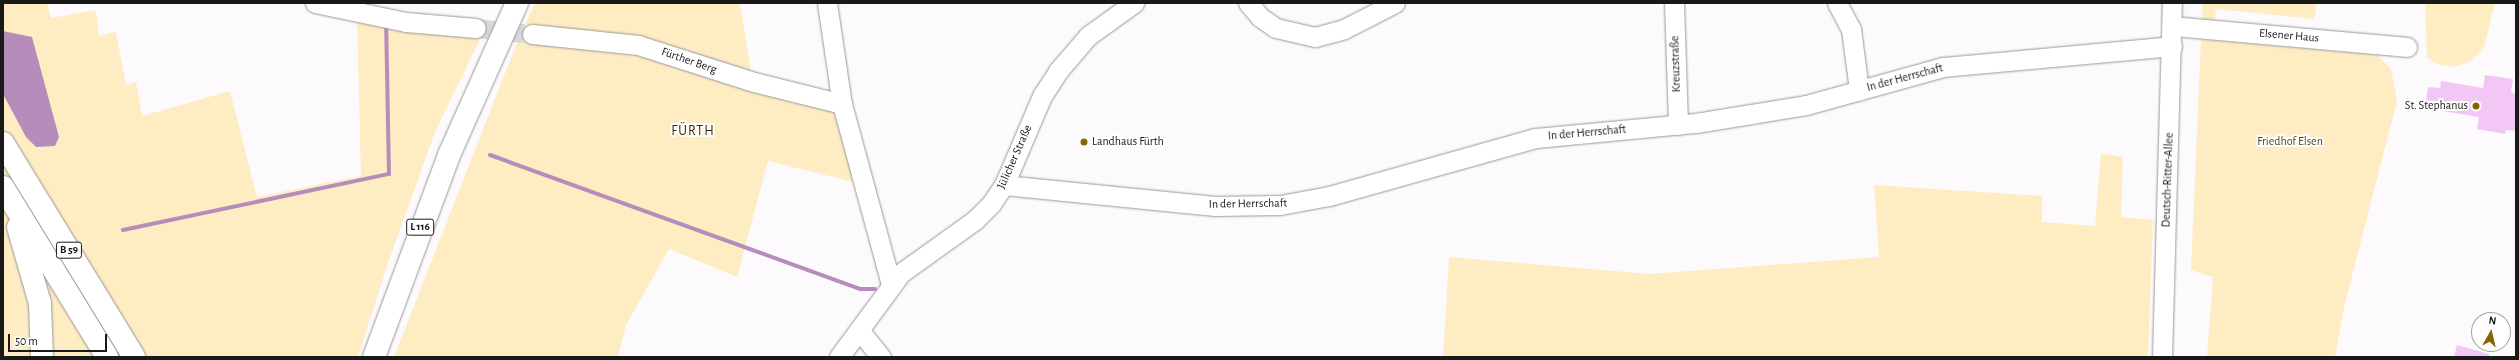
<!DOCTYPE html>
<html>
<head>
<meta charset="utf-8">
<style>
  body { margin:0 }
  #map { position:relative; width:2519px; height:360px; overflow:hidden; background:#fdfafd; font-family:"Alegreya Sans",sans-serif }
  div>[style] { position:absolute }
  .green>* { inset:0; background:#feecc2 }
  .water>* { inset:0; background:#b68dba }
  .stream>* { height:4px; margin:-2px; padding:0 2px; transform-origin:2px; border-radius:2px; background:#b68dba }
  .building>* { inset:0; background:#f2c7f6 }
  .minor-tunnel>* { height:19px; margin-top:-9.5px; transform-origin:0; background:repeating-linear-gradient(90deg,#dbd8db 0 19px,transparent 0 29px) }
  .roads { filter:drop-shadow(0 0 1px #999699) drop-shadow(0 0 1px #999699) }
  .minor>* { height:19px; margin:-9.5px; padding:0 9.5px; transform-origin:9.5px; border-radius:9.5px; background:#fff }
  .major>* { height:22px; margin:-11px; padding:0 11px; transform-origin:11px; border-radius:11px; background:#fff }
  .highway>* { height:22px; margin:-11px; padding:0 11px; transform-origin:11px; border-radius:11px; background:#fff }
  .dots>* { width:11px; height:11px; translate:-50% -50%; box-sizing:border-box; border:2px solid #fff; border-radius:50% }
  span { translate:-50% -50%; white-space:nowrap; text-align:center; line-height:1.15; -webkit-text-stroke:4px #fff; paint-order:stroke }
  .shield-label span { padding:1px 3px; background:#fff; border:1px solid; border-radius:3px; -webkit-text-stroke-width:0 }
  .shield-label { font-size:11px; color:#1a191a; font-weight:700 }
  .street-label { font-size:12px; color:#1a191a }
  .poi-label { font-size:12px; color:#1a191a }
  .right { translate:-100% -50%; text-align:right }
  .left { translate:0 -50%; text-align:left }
  .park-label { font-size:12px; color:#58461a }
  .quarter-label { font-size:14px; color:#3b2b01; letter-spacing:1px }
  .frame { position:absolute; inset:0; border:4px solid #1a191a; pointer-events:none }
  .north { position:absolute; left:2471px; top:312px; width:40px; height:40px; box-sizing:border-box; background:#fff; border:1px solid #a3a3a3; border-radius:50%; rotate:8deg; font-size:11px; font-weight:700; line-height:16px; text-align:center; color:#1a191a }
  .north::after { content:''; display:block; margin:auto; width:14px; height:18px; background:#856500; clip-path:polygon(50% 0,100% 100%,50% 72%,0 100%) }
  .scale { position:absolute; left:8px; top:334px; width:99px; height:18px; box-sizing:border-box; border:2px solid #1a191a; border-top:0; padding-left:5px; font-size:12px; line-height:14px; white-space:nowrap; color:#1a191a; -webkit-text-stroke:3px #fff; paint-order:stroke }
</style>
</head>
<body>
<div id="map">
  <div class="green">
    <i style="clip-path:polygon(3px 3px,47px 3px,51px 18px,96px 10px,99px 36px,116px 32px,126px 85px,136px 82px,142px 116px,230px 91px,257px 197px,361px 176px,357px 17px,485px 29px,435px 132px,388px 263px,358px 357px,3px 357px)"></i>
    <i style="clip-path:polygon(535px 3px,740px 3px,752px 77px,640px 38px,547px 26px,541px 41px,620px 47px,839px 112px,858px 183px,768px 161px,737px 277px,669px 249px,626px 325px,618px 357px,394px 357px,516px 45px)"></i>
    <i style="clip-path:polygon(2202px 3px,2317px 3px,2314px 19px,2216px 9px,2214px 23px,2203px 22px)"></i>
    <i style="clip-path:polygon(2425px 3px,2495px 3px,2484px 48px,2471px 61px,2455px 67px,2439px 65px,2427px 57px)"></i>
    <i style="clip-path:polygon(2201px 39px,2377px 55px,2391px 69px,2397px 101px,2344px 307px,2335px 357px,2207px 357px,2213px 277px,2191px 270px)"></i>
    <i style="clip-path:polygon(2101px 153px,2123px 157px,2121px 217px,2153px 220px,2148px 357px,1443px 357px,1449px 257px,1649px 274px,1879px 257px,1874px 185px,2042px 196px,2042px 222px,2095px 226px)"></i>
  </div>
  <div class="water">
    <i style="clip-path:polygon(3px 31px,32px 37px,59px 137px,55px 146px,36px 147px,26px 137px,3px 94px)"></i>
  </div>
  <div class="stream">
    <i style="left:490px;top:155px;width:394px;rotate:19.9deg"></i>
    <i style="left:861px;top:289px;width:14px"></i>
    <i style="left:123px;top:230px;width:272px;rotate:-11.9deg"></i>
    <i style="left:389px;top:174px;width:150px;rotate:-91.1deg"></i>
  </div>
  <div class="building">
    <i style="clip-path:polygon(2485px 75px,2513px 79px,2511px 92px,2516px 94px,2516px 131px,2506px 130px,2505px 134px,2477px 129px,2479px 117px,2436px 110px,2438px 102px,2426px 100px,2428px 87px,2440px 88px,2441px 81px,2483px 88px)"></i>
    <i style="clip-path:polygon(2457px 345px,2489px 354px,2489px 357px,2454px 357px)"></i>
  </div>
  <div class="minor-tunnel">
    <i style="left:476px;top:28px;width:56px;rotate:6.1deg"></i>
  </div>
  <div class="roads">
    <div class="minor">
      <i style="left:315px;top:3px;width:93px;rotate:11.8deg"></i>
      <i style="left:406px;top:22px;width:70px;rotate:4.9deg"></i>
      <i style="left:827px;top:3px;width:102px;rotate:81.6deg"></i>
      <i style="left:1248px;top:3px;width:18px;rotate:49deg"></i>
      <i style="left:1260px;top:17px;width:19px;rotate:35deg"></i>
      <i style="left:1276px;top:28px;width:40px;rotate:13deg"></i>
      <i style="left:1315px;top:37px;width:30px;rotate:-15deg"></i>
      <i style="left:1344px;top:29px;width:57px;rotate:-27deg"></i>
      <i style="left:1674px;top:3px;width:122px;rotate:88.1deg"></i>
      <i style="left:1837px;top:3px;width:30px;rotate:62deg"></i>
      <i style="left:1851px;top:29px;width:62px;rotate:82.5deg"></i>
      <i style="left:2172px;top:26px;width:236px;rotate:5.1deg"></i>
      <i style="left:532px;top:34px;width:107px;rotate:5.9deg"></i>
      <i style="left:638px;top:45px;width:122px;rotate:17.7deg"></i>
      <i style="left:754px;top:82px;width:91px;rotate:14deg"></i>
      <i style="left:842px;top:104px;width:187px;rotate:74.8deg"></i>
      <i style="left:1004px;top:185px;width:212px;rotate:5.7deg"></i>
      <i style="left:1215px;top:206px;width:65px;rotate:-0.9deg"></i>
      <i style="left:1280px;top:205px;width:50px;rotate:-10.4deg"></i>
      <i style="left:1329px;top:196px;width:215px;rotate:-15.7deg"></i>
      <i style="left:1536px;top:138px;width:161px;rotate:-5.4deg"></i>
      <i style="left:1696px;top:123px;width:111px;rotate:-9.3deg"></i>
      <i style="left:1806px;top:105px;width:142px;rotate:-15.5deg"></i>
      <i style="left:1943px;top:67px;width:230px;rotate:-5.2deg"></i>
      <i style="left:859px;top:330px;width:35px;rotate:51deg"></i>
      <i style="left:839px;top:357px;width:104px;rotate:-53.6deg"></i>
      <i style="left:901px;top:273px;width:91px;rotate:-35.6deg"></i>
      <i style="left:975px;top:220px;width:23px;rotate:-45deg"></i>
      <i style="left:991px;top:204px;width:23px;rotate:-56deg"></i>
      <i style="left:1004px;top:185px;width:97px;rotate:-66.9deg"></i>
      <i style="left:1042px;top:96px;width:30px;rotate:-57deg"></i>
      <i style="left:1058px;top:71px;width:46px;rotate:-49.4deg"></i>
      <i style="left:1088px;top:36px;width:57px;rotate:-35.7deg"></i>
      <i style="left:2162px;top:357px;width:354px;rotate:-88.4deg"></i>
    </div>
    <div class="major">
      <i style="left:374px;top:357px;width:215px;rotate:-69.6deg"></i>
      <i style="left:449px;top:155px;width:167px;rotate:-65.9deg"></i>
    </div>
    <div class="highway">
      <i style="left:3px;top:143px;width:251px;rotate:58.5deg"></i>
      <i style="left:3px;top:187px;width:199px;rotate:58.5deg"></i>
      <i style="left:18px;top:227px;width:79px;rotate:73.9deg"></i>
      <i style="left:40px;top:303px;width:54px;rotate:87.9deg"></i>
    </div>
  </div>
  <div class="dots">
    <i style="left:2476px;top:106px;background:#856500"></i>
    <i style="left:1084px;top:142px;background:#856500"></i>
  </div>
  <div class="shield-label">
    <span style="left:420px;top:227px">L 116</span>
    <span style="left:69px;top:250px">B 59</span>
  </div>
  <div class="street-label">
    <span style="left:2289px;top:36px;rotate:5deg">Elsener Haus</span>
    <span style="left:689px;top:61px;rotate:19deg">Fürther Berg</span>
    <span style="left:1676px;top:64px;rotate:-92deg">Kreuzstraße</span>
    <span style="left:1905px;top:78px;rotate:-15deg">In der Herrschaft</span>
    <span style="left:1587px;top:133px;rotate:-5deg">In der Herrschaft</span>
    <span style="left:1015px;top:157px;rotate:-66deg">Jülicher Straße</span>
    <span style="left:2168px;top:180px;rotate:-88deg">Deutsch-Ritter-Allee</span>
    <span style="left:1248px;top:204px;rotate:-1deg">In der Herrschaft</span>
  </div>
  <div class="poi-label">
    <span class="right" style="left:2468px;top:106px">St. Stephanus</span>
    <span class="left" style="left:1092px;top:142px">Landhaus Fürth</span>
  </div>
  <div class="park-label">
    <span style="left:2290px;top:142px">Friedhof Elsen</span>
  </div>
  <div class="quarter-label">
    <span style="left:693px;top:131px">FÜRTH</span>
  </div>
  <div class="frame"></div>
  <div class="north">N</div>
  <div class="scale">50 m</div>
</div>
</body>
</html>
